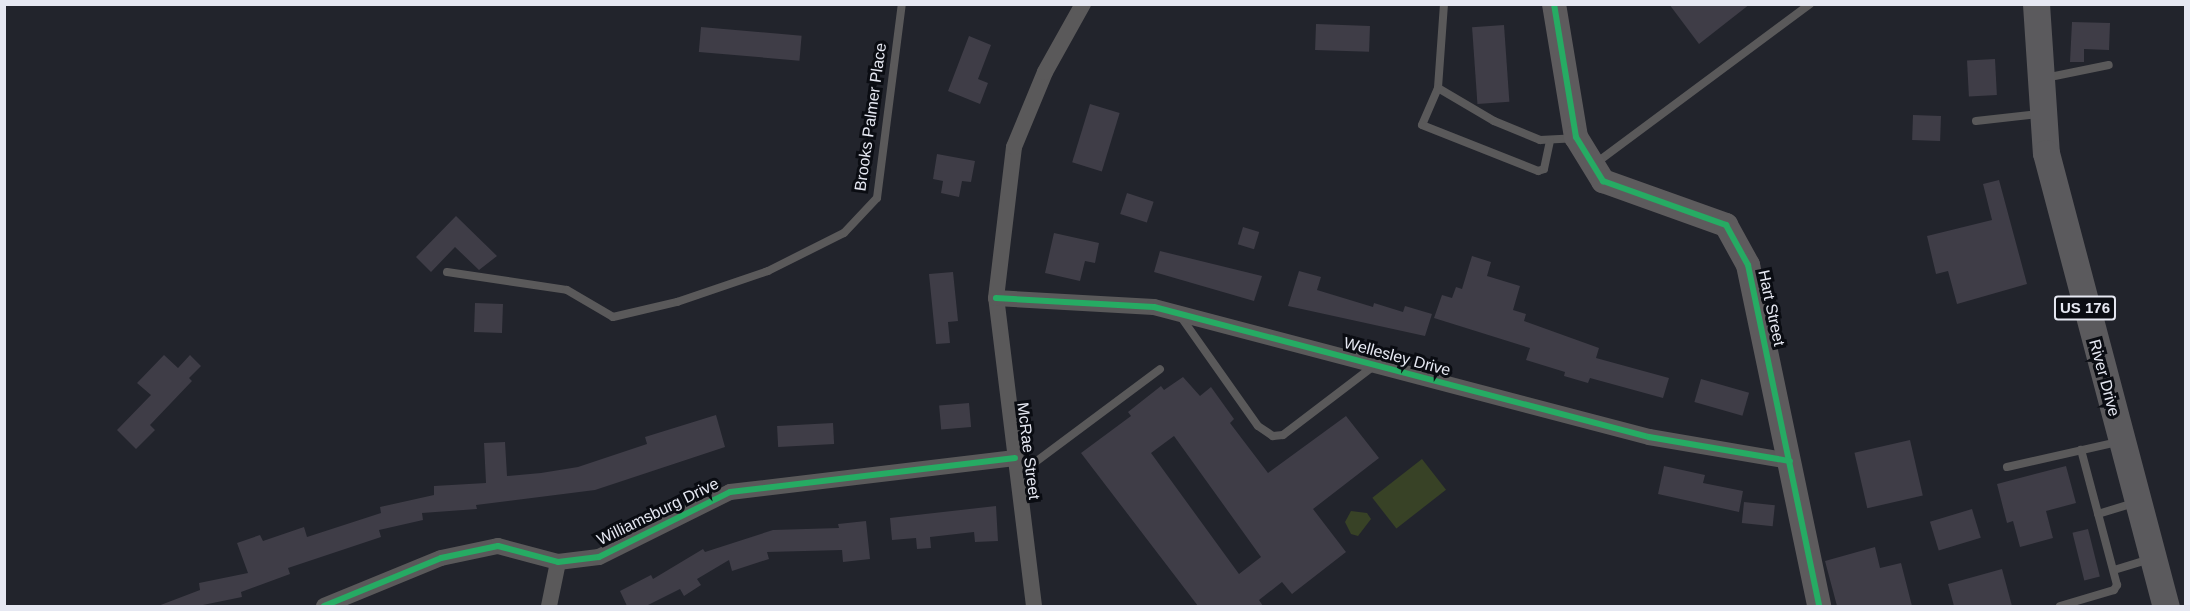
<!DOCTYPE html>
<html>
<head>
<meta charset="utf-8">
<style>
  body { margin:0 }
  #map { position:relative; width:2190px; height:611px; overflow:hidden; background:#22242c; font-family:Helvetica,sans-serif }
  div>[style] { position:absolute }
  .green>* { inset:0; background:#384226; transform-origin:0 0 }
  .building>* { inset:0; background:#3f3d47; transform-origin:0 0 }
  .lane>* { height:8px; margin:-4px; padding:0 4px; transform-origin:4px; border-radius:4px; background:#5a595a }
  .street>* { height:16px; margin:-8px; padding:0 8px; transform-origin:8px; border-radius:8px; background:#5a595a }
  .secondary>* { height:24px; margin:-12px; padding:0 12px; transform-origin:12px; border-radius:12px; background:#5d5b5d }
  .primary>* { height:27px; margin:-13.5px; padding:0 13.5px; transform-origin:13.5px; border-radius:13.5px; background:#5b5a5d }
  .cycleway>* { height:6px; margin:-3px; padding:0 3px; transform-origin:3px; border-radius:3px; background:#26ab63 }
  span { translate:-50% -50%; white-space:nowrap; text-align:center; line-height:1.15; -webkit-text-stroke:6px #0a0c12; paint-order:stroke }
  .shield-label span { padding:2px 4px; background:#0a0c12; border:2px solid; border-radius:4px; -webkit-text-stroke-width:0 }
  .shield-label { font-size:15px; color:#e6e8f2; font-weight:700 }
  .street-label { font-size:16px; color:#e6e8f2 }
  .frame { position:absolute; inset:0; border:6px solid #e6e8f2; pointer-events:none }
</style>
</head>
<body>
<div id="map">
  <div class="green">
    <i style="left:1422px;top:459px;width:39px;height:63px;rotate:52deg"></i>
    <i style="clip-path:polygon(1351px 511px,1367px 513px,1371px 519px,1358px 536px,1351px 534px,1345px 522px)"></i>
  </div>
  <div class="building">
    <i style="clip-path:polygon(1669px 4px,1750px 4px,1699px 44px)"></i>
    <i style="clip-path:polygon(2072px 22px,2110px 23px,2109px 50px,2084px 49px,2084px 62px,2070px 62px)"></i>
    <i style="left:1316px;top:24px;width:54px;height:26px;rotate:2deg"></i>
    <i style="left:1504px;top:25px;width:77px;height:32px;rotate:86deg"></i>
    <i style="left:701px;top:27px;width:101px;height:25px;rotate:5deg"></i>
    <i style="clip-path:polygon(969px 36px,991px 45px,978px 79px,988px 83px,980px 104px,948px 91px)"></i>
    <i style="left:1995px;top:59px;width:36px;height:28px;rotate:87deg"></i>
    <i style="left:1090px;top:104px;width:31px;height:61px;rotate:17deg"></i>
    <i style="left:1913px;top:115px;width:28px;height:25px;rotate:2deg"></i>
    <i style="clip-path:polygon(937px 154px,975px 161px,971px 182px,962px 181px,959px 197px,941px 193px,943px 181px,933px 179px)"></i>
    <i style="clip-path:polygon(1999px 180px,2027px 284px,1957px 304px,1948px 271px,1936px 274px,1927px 236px,1992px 220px,1983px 184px)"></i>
    <i style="left:1127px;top:193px;width:28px;height:22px;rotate:18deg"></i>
    <i style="clip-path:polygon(456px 216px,497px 256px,479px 270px,455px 247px,431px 272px,416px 257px)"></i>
    <i style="left:1243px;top:227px;width:17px;height:18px;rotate:17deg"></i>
    <i style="clip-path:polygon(1054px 233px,1099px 243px,1095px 263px,1085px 261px,1080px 281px,1045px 273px)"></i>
    <i style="clip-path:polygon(1160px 251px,1262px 276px,1254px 301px,1154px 272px)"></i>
    <i style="clip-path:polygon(1472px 256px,1491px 262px,1487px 276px,1520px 286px,1513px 310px,1526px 314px,1524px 321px,1599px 348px,1596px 358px,1669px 378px,1663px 398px,1590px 378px,1588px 383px,1564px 376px,1565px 372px,1526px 360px,1530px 348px,1434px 318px,1442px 295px,1452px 298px,1456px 287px,1462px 289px)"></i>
    <i style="clip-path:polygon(1299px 271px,1321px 277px,1317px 290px,1373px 307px,1374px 303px,1403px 312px,1405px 306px,1432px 314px,1425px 336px,1288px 306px)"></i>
    <i style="clip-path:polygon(953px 272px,958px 321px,948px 322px,950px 343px,936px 344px,929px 274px)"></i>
    <i style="left:475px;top:303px;width:28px;height:29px;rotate:2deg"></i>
    <i style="clip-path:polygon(164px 355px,178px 368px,190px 355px,201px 366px,189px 378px,192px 381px,150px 425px,155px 430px,136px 449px,117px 430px,151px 395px,137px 383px)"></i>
    <i style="clip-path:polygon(evenodd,1183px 377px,1200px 396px,1211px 387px,1234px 419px,1230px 423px,1268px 473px,1346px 416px,1379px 458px,1313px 509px,1346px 552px,1292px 594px,1282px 582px,1259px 600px,1263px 606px,1198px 606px,1081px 453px,1131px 416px,1128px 412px,1161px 386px,1164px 390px,1183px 377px,1174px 436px,1261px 557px,1239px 574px,1151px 453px,1174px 436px)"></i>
    <i style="left:1701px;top:379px;width:50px;height:24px;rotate:16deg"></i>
    <i style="left:969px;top:403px;width:24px;height:30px;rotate:85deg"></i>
    <i style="clip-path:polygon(716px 415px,725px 447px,595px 490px,476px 505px,477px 509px,422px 513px,423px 520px,379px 530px,381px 537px,288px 568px,290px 574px,241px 592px,242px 597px,198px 606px,158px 606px,200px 590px,199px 583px,248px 573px,237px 543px,260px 535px,263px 541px,304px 527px,307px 537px,381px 513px,380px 507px,434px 495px,434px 486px,486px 483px,484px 443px,505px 442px,507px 476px,541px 473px,578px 467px,647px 444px,645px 437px)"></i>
    <i style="left:833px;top:423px;width:21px;height:56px;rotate:87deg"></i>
    <i style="left:1910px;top:440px;width:57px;height:57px;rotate:77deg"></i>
    <i style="clip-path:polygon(1664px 466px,1705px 475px,1703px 483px,1743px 491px,1739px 512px,1658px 494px)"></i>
    <i style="clip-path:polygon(2066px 466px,2076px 503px,2046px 511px,2053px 538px,2020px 547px,2013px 521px,2007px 523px,1997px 484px)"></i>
    <i style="left:1744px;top:502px;width:31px;height:21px;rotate:6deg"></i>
    <i style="clip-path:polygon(996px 506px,998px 541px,975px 542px,974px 532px,930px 537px,931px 548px,917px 549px,916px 538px,892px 540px,890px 518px)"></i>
    <i style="left:1972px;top:509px;width:30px;height:44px;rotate:73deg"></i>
    <i style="clip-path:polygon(866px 521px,870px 559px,843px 562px,842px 550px,767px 552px,769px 559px,732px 571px,729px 560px,697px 579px,701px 585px,684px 596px,680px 589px,646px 606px,627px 606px,620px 591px,651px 575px,653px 579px,703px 549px,705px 552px,773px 530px,839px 528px,838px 524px)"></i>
    <i style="left:2088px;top:529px;width:49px;height:16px;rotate:76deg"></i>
    <i style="clip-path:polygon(1875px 547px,1880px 568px,1901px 563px,1912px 606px,1837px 606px,1825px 561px)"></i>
    <i style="clip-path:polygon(2002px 569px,2012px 606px,1954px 606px,1948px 584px)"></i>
  </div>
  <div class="lane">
    <i style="left:1444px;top:4px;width:84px;rotate:94.1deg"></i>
    <i style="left:1438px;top:88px;width:65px;rotate:30.5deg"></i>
    <i style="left:1494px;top:121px;width:50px;rotate:22.4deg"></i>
    <i style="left:1540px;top:140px;width:34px;rotate:-3deg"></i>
    <i style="left:2045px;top:78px;width:65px;rotate:-11.5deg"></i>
    <i style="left:1438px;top:88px;width:40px;rotate:113.4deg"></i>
    <i style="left:1422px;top:125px;width:125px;rotate:21.6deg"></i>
    <i style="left:1538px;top:171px;width:6px;rotate:-18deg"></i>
    <i style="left:1544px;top:169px;width:29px;rotate:-78deg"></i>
    <i style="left:1976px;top:121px;width:63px;rotate:-6.3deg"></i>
    <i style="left:1596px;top:163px;width:267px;rotate:-36.6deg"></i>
    <i style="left:447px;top:272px;width:121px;rotate:8.5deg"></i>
    <i style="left:567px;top:290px;width:53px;rotate:30.4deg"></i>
    <i style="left:613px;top:317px;width:66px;rotate:-13.2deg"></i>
    <i style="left:677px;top:302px;width:96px;rotate:-18.8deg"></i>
    <i style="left:768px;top:271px;width:85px;rotate:-26.6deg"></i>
    <i style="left:844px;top:233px;width:48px;rotate:-46.7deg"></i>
    <i style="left:877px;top:198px;width:196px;rotate:-82.7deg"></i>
    <i style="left:1181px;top:317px;width:133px;rotate:54.8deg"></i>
    <i style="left:1258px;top:426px;width:18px;rotate:34deg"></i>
    <i style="left:1273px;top:436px;width:10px;rotate:-6deg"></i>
    <i style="left:1283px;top:435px;width:116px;rotate:-37.3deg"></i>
    <i style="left:2007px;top:467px;width:114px;rotate:-12.7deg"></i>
    <i style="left:1018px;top:475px;width:177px;rotate:-36.7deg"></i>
    <i style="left:2098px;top:514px;width:39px;rotate:-17deg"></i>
    <i style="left:2114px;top:570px;width:39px;rotate:-17deg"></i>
    <i style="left:2060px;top:606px;width:56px;rotate:-16.5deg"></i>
    <i style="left:2114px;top:590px;width:6px;rotate:-59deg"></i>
    <i style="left:2117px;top:585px;width:140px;rotate:-104.9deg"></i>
  </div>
  <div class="street">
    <i style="left:996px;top:298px;width:158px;rotate:3.3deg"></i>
    <i style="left:1154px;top:307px;width:512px;rotate:14.72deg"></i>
    <i style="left:1649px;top:437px;width:143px;rotate:9.7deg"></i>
    <i style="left:324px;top:606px;width:126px;rotate:-22.3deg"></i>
    <i style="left:441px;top:558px;width:58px;rotate:-11.9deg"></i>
    <i style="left:498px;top:546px;width:62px;rotate:14.9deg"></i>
    <i style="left:558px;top:562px;width:41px;rotate:-7deg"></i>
    <i style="left:599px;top:557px;width:146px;rotate:-26.4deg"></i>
    <i style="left:730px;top:492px;width:287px;rotate:-6.8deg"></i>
    <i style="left:549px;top:606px;width:45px;rotate:-78.4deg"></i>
    <i style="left:1034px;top:606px;width:310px;rotate:-97deg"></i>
    <i style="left:996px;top:298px;width:152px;rotate:-83.2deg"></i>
    <i style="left:1014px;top:147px;width:81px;rotate:-67.5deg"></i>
    <i style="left:1045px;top:72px;width:78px;rotate:-60.8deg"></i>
  </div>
  <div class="secondary">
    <i style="left:1554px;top:4px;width:135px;rotate:80.6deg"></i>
    <i style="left:1576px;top:137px;width:52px;rotate:58.5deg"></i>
    <i style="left:1603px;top:181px;width:131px;rotate:19.7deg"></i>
    <i style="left:1726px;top:225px;width:46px;rotate:61.2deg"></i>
    <i style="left:1748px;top:265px;width:348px;rotate:78.2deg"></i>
  </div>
  <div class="primary">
    <i style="left:2036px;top:4px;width:149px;rotate:86.2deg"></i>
    <i style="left:2046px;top:153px;width:469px;rotate:75.2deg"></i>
  </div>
  <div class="cycleway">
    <i style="left:1554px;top:4px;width:135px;rotate:80.6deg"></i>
    <i style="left:1576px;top:137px;width:52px;rotate:58.5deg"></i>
    <i style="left:1603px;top:181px;width:131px;rotate:19.7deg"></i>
    <i style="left:1726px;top:225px;width:46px;rotate:61.2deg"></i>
    <i style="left:1748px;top:265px;width:348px;rotate:78.2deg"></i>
    <i style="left:996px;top:298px;width:158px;rotate:3.3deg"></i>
    <i style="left:1154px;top:307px;width:512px;rotate:14.72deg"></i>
    <i style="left:1649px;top:437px;width:143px;rotate:9.7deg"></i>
    <i style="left:324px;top:606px;width:126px;rotate:-22.3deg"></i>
    <i style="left:441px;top:558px;width:58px;rotate:-11.9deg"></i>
    <i style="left:498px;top:546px;width:62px;rotate:14.9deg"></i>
    <i style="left:558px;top:562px;width:41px;rotate:-7deg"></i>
    <i style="left:599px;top:557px;width:146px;rotate:-26.4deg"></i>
    <i style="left:730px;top:492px;width:287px;rotate:-6.8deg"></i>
  </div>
  <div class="shield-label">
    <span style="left:2085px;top:308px">US 176</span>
  </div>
  <div class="street-label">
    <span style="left:871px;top:117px;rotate:-82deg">Brooks Palmer Place</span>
    <span style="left:1771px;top:308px;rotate:78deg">Hart Street</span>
    <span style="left:1397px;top:357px;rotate:15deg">Wellesley Drive</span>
    <span style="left:2104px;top:378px;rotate:75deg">River Drive</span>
    <span style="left:1028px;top:451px;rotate:83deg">McRae Street</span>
    <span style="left:658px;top:512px;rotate:-26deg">Williamsburg Drive</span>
  </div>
  <div class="frame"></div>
</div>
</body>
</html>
